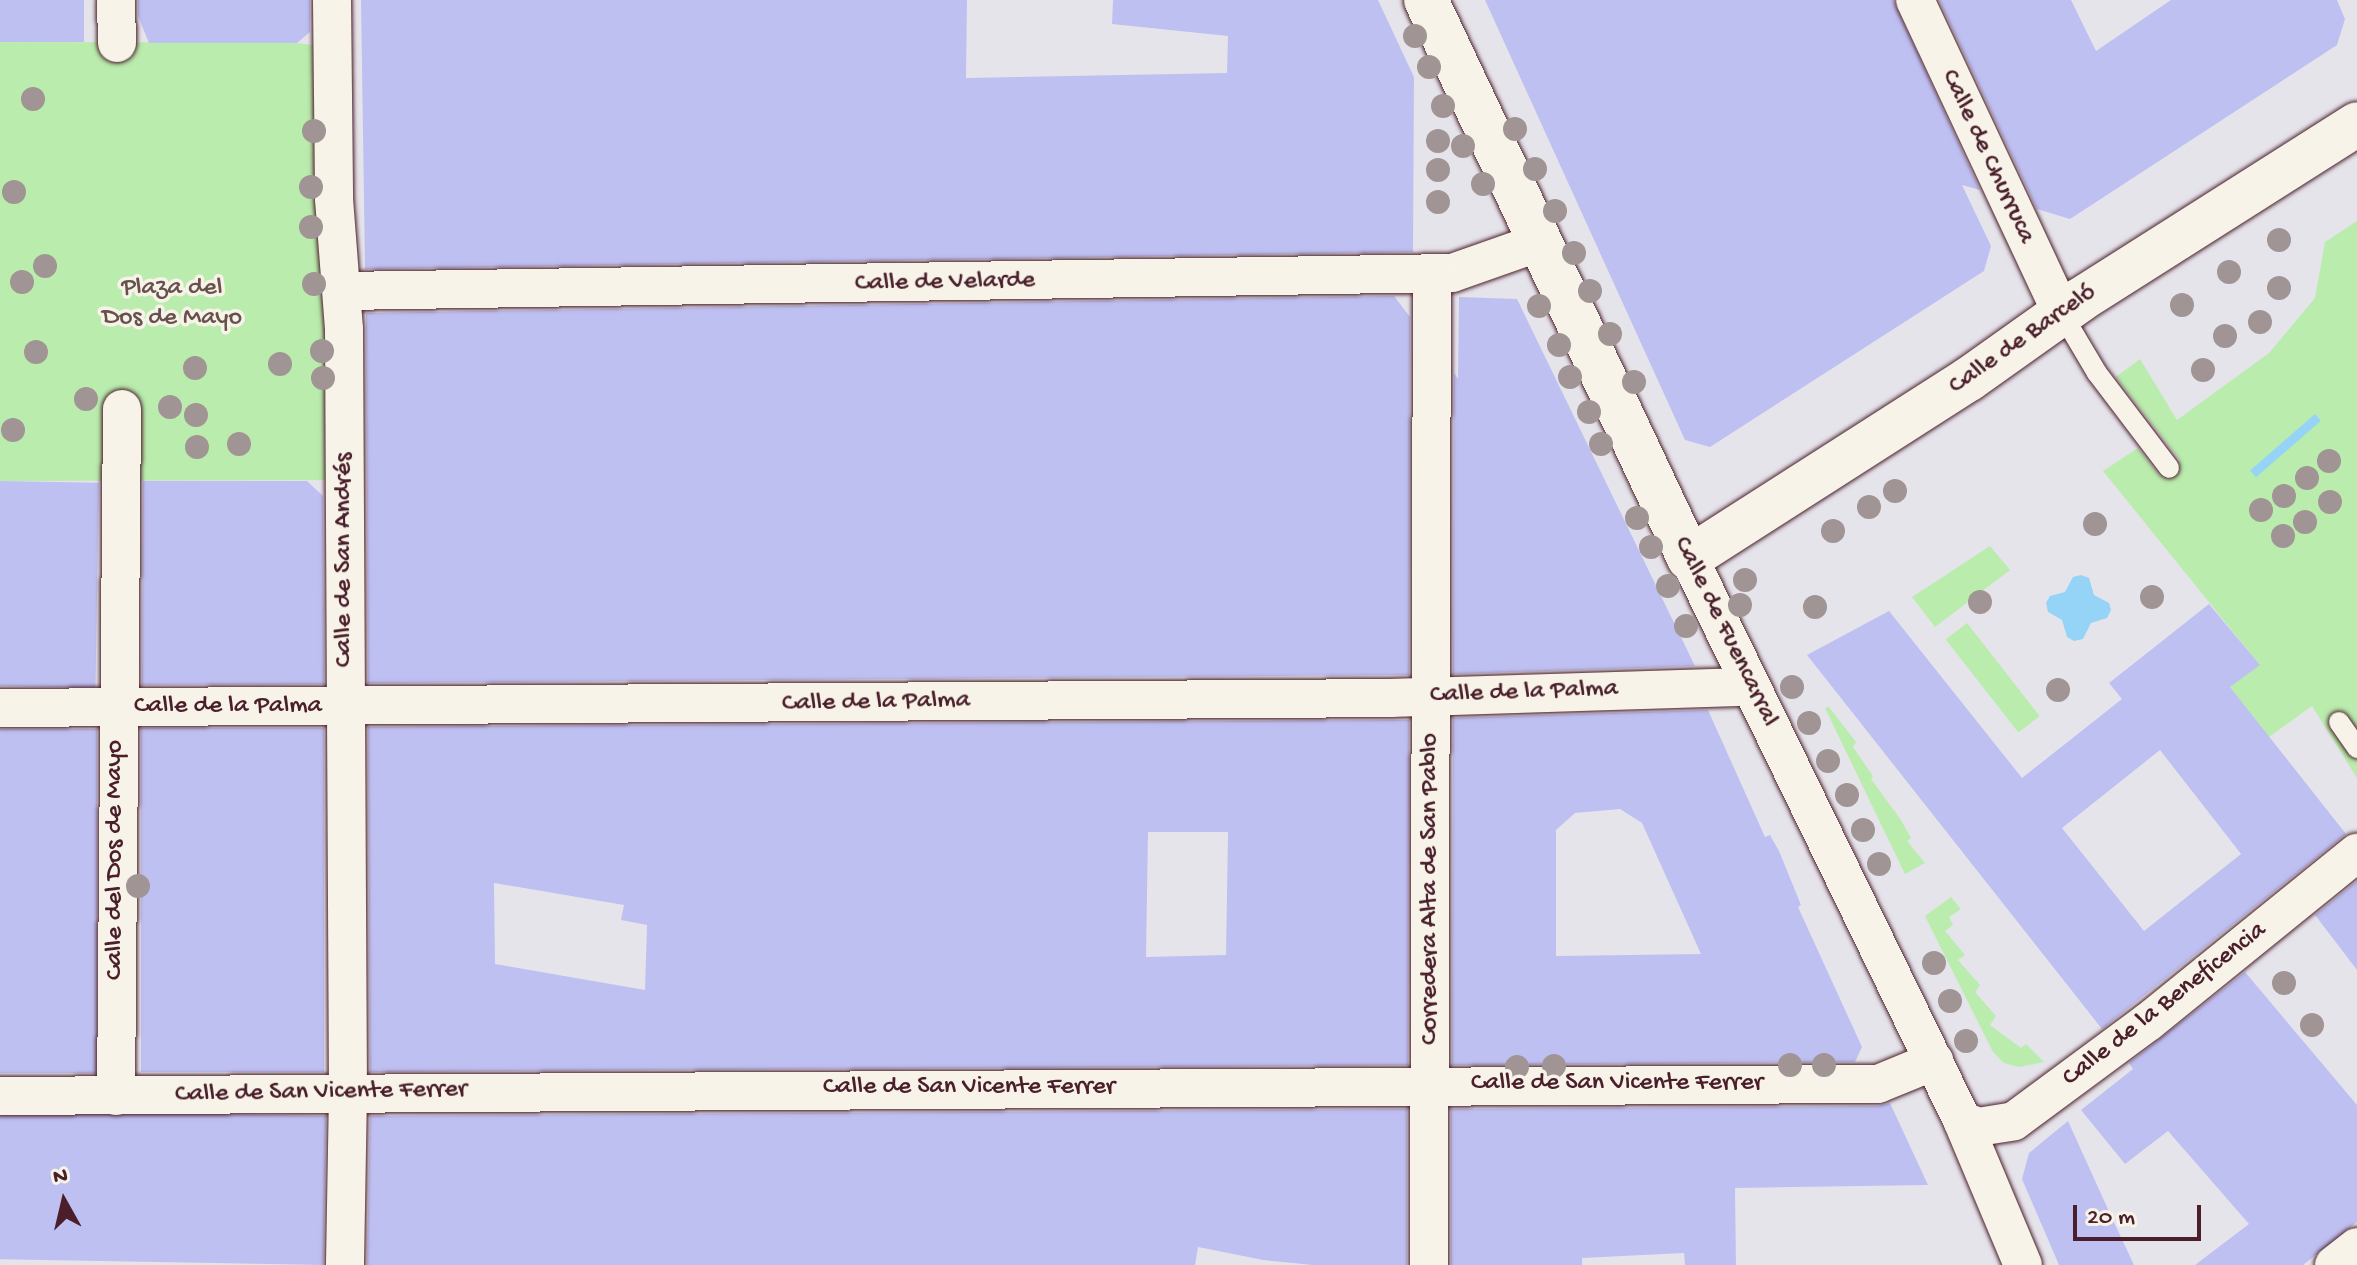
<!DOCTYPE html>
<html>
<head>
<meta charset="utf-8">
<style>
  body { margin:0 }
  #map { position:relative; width:2357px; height:1265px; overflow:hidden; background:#e6e4eb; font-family:"Gochi Hand",sans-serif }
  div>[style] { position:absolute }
  .green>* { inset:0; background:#b9ecad; transform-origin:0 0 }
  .water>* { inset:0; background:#95d4f7; transform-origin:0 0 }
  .building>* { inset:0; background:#bfc0f2; transform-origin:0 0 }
  .roads { filter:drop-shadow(0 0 2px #4a1f2b) drop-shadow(0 0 2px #4a1f2b) }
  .lane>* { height:20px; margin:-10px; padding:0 10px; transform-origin:10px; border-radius:10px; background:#f7f3e8 }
  .street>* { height:38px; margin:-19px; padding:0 19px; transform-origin:19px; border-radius:19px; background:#f7f3e8 }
  .secondary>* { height:44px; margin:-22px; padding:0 22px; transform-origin:22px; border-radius:22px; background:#f7f3e8 }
  .trees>* { width:24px; height:24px; margin:-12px; border-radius:50%; background:#a09494 }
  span { translate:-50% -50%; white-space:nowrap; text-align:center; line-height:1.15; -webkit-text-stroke:7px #f7f3e8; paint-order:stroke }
  .street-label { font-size:26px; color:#4a1f2b }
  .park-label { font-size:26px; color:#66524c }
  .north { position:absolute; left:24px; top:1161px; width:80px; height:80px; -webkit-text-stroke:6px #f7f3e8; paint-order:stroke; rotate:352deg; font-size:22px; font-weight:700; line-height:32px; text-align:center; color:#4a1f2b }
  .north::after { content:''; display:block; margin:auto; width:28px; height:36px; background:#4a1f2b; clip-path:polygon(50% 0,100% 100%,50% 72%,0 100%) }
  .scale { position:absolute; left:2073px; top:1205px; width:128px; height:36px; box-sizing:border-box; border:4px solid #4a1f2b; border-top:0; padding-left:10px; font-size:24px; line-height:28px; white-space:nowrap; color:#4a1f2b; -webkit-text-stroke:6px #f7f3e8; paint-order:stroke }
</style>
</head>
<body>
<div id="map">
  <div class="green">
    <i style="clip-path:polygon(0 42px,295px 43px,332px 47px,345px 480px,0 481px)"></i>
    <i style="clip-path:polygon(2357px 221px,2357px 778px,2312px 706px,2269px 737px,2230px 687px,2259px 664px,2103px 471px,2138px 448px,2159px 475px,2180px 460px,2116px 377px,2140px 359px,2177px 420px,2269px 353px,2315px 298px,2325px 242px)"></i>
    <i style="clip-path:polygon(1990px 546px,2010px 570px,1935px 627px,1912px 597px)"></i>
    <i style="left:1967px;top:623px;width:118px;height:27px;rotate:52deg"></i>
    <i style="clip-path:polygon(1829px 707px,1856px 742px,1853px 747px,1873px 776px,1871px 779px,1901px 820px,1911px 838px,1907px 841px,1925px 863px,1905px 874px,1825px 708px)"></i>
    <i style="clip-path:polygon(1951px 897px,1961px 909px,1949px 917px,1953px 925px,1945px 931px,1965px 955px,1958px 960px,1980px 985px,1975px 992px,1996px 1016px,1990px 1025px,2021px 1048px,2026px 1044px,2044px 1062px,2019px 1067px,2004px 1063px,1993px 1052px,1925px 916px)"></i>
  </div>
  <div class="water">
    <i style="left:2315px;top:414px;width:9px;height:86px;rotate:49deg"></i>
    <i style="clip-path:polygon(2081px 575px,2089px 578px,2094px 595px,2109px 603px,2111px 610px,2107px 618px,2091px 623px,2083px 639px,2074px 641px,2067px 637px,2062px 620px,2048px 612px,2046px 603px,2050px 596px,2065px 592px,2073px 577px)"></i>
  </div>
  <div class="building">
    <i style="left:0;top:0;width:84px;height:42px"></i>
    <i style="clip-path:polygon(138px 0,310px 0,310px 32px,297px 43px,149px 43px,138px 16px)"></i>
    <i style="clip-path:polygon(361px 0,967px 0,966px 78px,1227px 73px,1228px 36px,1112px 24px,1113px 0,1378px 0,1414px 77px,1413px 252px,365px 269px)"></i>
    <i style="clip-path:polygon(1485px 0,1893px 0,1980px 190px,1962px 185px,1991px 246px,1984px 271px,1710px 447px,1685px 440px)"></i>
    <i style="clip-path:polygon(1939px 0,2071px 0,2096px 51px,2171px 0,2337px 0,2345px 19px,2337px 45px,2070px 219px,2037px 209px)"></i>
    <i style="clip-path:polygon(1394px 296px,1410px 317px,1409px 675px,368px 683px,366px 313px)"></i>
    <i style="clip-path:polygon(1459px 297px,1517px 299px,1695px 666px,1453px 674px,1454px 373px,1458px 379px)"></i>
    <i style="left:0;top:481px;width:99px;height:205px;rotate:1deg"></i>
    <i style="clip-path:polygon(143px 481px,307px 481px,323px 496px,324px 684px,142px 685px)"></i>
    <i style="clip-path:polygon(evenodd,2209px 604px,2260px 665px,2230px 687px,2346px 834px,2102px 1029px,1807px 655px,1889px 611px,2022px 778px,2122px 699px,2109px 683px,2209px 604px,2160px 750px,2241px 854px,2144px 931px,2062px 828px,2160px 750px)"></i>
    <i style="clip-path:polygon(evenodd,1708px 710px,1765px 837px,1770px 835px,1779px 851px,1801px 905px,1798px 907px,1862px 1047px,1855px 1062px,1452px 1065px,1453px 718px,1708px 710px,1620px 809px,1642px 823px,1701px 954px,1556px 956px,1556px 830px,1575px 813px,1620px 809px)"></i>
    <i style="clip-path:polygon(evenodd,1393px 720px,1409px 720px,1408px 1065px,370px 1072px,368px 727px,1393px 720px,1148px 832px,1228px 832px,1226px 955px,1146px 957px,1148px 832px,1393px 720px,494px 883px,624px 905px,621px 920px,647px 925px,645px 990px,495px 964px,494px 883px)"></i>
    <i style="left:324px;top:728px;width:344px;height:183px;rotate:90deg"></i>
    <i style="left:97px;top:729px;width:344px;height:97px;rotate:90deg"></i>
    <i style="clip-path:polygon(2357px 881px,2357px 970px,2315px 915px)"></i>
    <i style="clip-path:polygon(2245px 972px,2357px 1105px,2357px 1222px,2303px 1265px,2195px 1265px,2249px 1224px,2168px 1131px,2125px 1164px,2081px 1110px,2133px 1069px,2129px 1063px)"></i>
    <i style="clip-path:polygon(1890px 1103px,1928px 1185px,1735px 1188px,1736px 1265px,1685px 1265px,1684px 1253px,1582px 1258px,1582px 1265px,1451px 1265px,1451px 1109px,1878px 1106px)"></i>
    <i style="clip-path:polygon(1407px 1109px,1407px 1265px,1313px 1265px,1263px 1260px,1198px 1247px,1195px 1265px,367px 1265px,370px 1116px)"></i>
    <i style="left:326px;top:1116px;width:149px;height:326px;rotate:91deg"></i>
    <i style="clip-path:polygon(2068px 1121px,2112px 1218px,2134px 1265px,2059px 1265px,2022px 1179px,2029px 1153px)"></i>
  </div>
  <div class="roads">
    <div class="lane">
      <i style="left:2062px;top:314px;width:69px;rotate:59.3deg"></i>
      <i style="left:2097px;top:373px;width:119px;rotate:52.8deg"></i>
      <i style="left:2339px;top:722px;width:32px;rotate:55deg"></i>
    </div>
    <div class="street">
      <i style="left:116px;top:0;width:43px;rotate:88.7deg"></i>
      <i style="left:332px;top:0;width:199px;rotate:89.4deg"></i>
      <i style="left:334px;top:199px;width:130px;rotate:85.6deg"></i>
      <i style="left:344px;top:329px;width:763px;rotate:89.7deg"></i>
      <i style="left:348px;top:1092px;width:173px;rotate:91deg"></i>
      <i style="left:1915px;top:0;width:347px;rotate:64.9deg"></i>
      <i style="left:344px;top:291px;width:1108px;rotate:-0.93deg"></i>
      <i style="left:1452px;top:273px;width:93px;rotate:-19.4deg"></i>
      <i style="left:1689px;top:558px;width:625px;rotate:64.09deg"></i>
      <i style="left:1962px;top:1120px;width:157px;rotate:67.2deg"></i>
      <i style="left:0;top:708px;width:1392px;rotate:-0.41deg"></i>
      <i style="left:1392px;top:698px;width:359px;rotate:-1.8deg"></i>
      <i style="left:0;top:1096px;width:1878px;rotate:-0.37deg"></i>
      <i style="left:1878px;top:1084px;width:61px;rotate:-22.3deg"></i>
      <i style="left:116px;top:1096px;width:687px;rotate:-89.5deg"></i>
      <i style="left:1962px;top:1120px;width:17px;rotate:24deg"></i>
      <i style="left:1978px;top:1127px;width:36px;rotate:-9deg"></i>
      <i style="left:2014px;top:1121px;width:167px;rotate:-36.5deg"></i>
      <i style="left:2148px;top:1022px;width:269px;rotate:-39deg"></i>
      <i style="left:1429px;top:1265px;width:991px;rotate:-89.83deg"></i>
      <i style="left:2334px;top:1265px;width:29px;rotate:-38deg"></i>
    </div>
    <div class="secondary">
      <i style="left:1426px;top:0;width:617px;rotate:64.76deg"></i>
      <i style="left:1689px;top:558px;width:332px;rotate:-32.6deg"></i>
      <i style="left:1969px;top:379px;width:136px;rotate:-35.4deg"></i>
      <i style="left:2080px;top:300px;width:328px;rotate:-32.4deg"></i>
    </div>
  </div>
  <div class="trees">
    <i style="left:1415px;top:36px"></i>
    <i style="left:1429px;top:67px"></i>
    <i style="left:33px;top:99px"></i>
    <i style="left:1443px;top:106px"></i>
    <i style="left:1515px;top:129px"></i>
    <i style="left:314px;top:131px"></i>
    <i style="left:1438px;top:141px"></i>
    <i style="left:1463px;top:146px"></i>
    <i style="left:1535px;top:169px"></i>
    <i style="left:1438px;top:170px"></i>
    <i style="left:1483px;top:184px"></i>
    <i style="left:311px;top:187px"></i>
    <i style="left:14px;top:192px"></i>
    <i style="left:1438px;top:202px"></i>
    <i style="left:1555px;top:211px"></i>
    <i style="left:311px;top:227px"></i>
    <i style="left:2279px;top:240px"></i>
    <i style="left:1574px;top:253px"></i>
    <i style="left:45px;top:266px"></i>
    <i style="left:2229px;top:272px"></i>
    <i style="left:22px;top:282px"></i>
    <i style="left:314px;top:284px"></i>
    <i style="left:2279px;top:288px"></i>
    <i style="left:1590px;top:291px"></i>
    <i style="left:2182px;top:305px"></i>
    <i style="left:1539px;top:306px"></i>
    <i style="left:2260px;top:322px"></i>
    <i style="left:1610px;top:334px"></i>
    <i style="left:2225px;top:336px"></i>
    <i style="left:1559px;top:345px"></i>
    <i style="left:322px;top:351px"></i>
    <i style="left:36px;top:352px"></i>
    <i style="left:280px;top:364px"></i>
    <i style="left:195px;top:368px"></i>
    <i style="left:2203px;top:370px"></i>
    <i style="left:1570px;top:377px"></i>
    <i style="left:323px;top:378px"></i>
    <i style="left:1634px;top:382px"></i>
    <i style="left:86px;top:399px"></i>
    <i style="left:170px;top:407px"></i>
    <i style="left:1589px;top:412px"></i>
    <i style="left:196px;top:415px"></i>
    <i style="left:13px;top:430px"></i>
    <i style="left:239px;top:444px"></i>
    <i style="left:1601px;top:444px"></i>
    <i style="left:197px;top:447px"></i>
    <i style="left:2329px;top:461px"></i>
    <i style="left:2307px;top:478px"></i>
    <i style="left:1895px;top:491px"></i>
    <i style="left:2284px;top:496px"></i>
    <i style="left:2330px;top:502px"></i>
    <i style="left:1869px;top:507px"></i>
    <i style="left:2261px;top:510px"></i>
    <i style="left:1637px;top:518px"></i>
    <i style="left:2305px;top:522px"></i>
    <i style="left:2095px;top:524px"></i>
    <i style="left:1833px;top:531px"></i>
    <i style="left:2283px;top:536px"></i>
    <i style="left:1651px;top:547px"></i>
    <i style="left:1745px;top:580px"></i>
    <i style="left:1668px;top:586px"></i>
    <i style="left:2152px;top:597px"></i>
    <i style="left:1980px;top:602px"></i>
    <i style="left:1740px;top:605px"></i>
    <i style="left:1815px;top:607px"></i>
    <i style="left:1686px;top:626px"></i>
    <i style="left:1792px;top:687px"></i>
    <i style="left:2058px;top:690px"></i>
    <i style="left:1809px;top:723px"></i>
    <i style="left:1828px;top:761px"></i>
    <i style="left:1847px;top:795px"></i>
    <i style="left:1863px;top:830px"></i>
    <i style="left:1879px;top:864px"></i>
    <i style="left:138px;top:886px"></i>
    <i style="left:1934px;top:963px"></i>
    <i style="left:2284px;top:983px"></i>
    <i style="left:1950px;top:1001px"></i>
    <i style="left:2312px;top:1025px"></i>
    <i style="left:1966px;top:1041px"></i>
    <i style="left:1790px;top:1065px"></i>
    <i style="left:1824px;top:1065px"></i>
    <i style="left:1554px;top:1066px"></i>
    <i style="left:1517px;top:1067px"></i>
  </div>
  <div class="street-label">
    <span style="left:1987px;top:157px;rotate:65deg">Calle de Churruca</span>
    <span style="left:945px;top:283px;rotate:-1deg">Calle de Velarde</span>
    <span style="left:2023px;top:340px;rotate:-35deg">Calle de Barceló</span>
    <span style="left:345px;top:560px;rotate:-90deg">Calle de San Andrés</span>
    <span style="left:1725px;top:632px;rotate:64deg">Calle de Fuencarral</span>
    <span style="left:1524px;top:693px;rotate:-2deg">Calle de la Palma</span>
    <span style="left:876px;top:703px;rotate:-1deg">Calle de la Palma</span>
    <span style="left:228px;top:707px">Calle de la Palma</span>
    <span style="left:116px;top:860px;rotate:-90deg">Calle del Dos de Mayo</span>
    <span style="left:1431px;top:889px;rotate:-90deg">Corredera Alta de San Pablo</span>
    <span style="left:2165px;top:1005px;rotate:-38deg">Calle de la Beneficencia</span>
    <span style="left:1617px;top:1084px">Calle de San Vicente Ferrer</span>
    <span style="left:969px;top:1088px">Calle de San Vicente Ferrer</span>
    <span style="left:321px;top:1093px;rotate:-1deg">Calle de San Vicente Ferrer</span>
  </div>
  <div class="park-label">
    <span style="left:172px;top:304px">Plaza del<br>Dos de Mayo</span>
  </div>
  <div class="north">N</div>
  <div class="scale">20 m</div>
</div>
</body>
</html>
